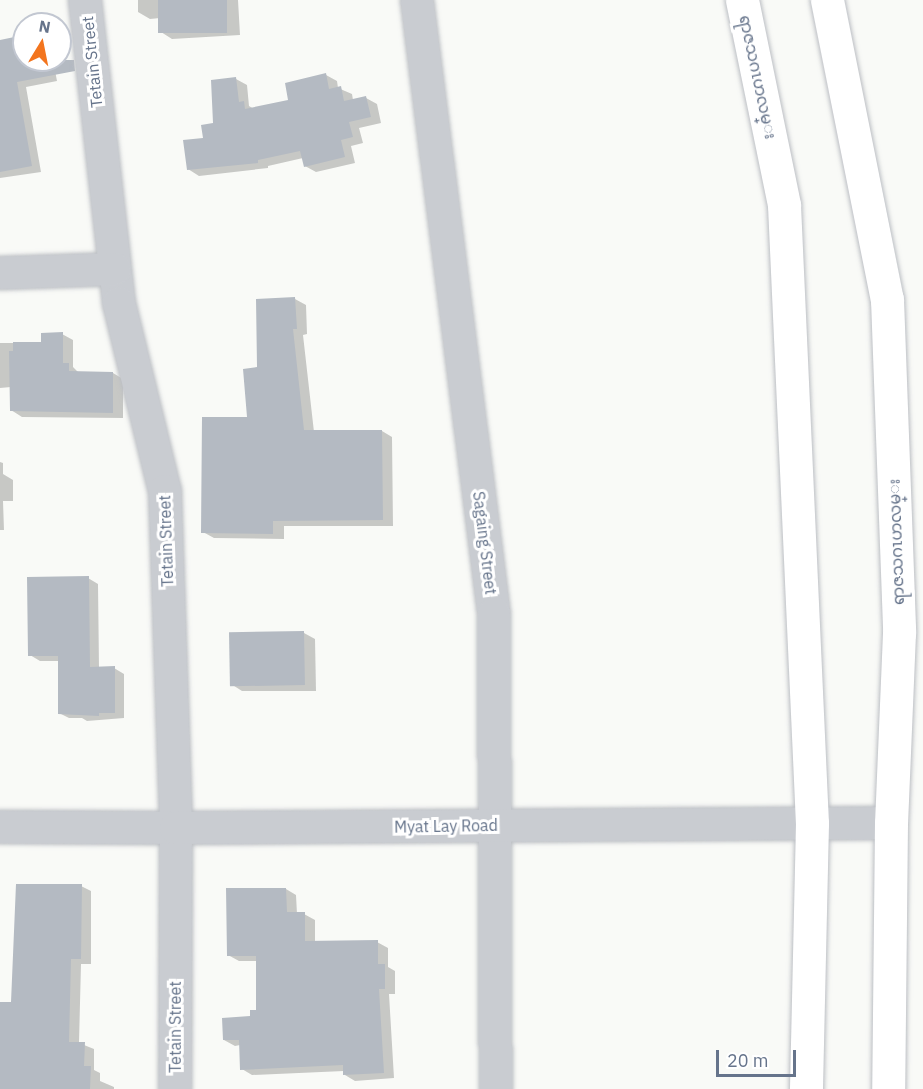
<!DOCTYPE html>
<html>
<head>
<meta charset="utf-8">
<style>
  body { margin:0 }
  #map { position:relative; width:923px; height:1089px; overflow:hidden; background:#f9faf7; font-family:"IBM Plex Sans","Noto Sans Myanmar",sans-serif }
  div>[style] { position:absolute }
  .shadow>* { inset:0; background:#0003 }
  .building>* { inset:0; background:#b4bac2; transform-origin:0 0 }
  .roads { filter:drop-shadow(0 0 2px #bcbfc4) drop-shadow(0 0 2px #bcbfc4) }
  .street>* { height:32px; margin:-16px; padding:0 16px; transform-origin:16px; border-radius:16px; background:#c9ccd1 }
  .primary>* { height:33px; margin:-16.5px; padding:0 16.5px; transform-origin:16.5px; border-radius:16.5px; background:#fff }
  span { translate:-50% -50%; white-space:nowrap; text-align:center; line-height:1.15; -webkit-text-stroke:6px #fff; paint-order:stroke }
  .street-label { font-size:16px; color:#66748b }
  .north { position:absolute; left:12px; top:12px; width:60px; height:60px; box-sizing:border-box; background:#fff; border:2px solid #c2c7d1; border-radius:50%; rotate:10deg; font-size:16px; font-weight:700; line-height:24px; text-align:center; color:#66748b }
  .north::after { content:''; display:block; margin:auto; width:21px; height:27px; background:#f3751e; clip-path:polygon(50% 0,100% 100%,50% 72%,0 100%) }
  .scale { position:absolute; left:716px; top:1050px; width:80px; height:27px; box-sizing:border-box; border:3px solid #66748b; border-top:0; padding-left:8px; font-size:18px; line-height:21px; white-space:nowrap; color:#66748b; -webkit-text-stroke:4px #fff; paint-order:stroke }
</style>
</head>
<body>
<div id="map">
  <div class="shadow">
    <i style="clip-path:polygon(138px 0,238px 0,240px 35px,172px 39px,161px 32px,160px 18px,150px 19px,138px 12px)"></i>
    <i style="clip-path:polygon(24px 36px,24px 60px,53px 60px,57px 81px,26px 87px,41px 172px,0 178px,0 41px)"></i>
    <i style="clip-path:polygon(326px 75px,337px 81px,338px 88px,352px 94px,353px 100px,366px 98px,377px 104px,381px 123px,359px 128px,363px 143px,351px 146px,355px 163px,316px 172px,305px 166px,303px 158px,268px 166px,268px 168px,199px 176px,188px 169px,215px 124px,236px 79px,247px 85px,249px 106px,254px 109px,290px 101px)"></i>
    <i style="clip-path:polygon(295px 299px,306px 305px,307px 334px,303px 335px,314px 432px,382px 431px,392px 437px,393px 526px,284px 526px,284px 539px,214px 538px,203px 532px,249px 419px,259px 368px)"></i>
    <i style="clip-path:polygon(62px 334px,73px 340px,73px 367px,79px 373px,113px 373px,123px 379px,123px 418px,22px 417px,11px 410px,11px 387px,0 388px,0 343px,43px 343px)"></i>
    <i style="clip-path:polygon(0 462px,3px 463px,3px 474px,13px 480px,13px 501px,3px 501px,4px 530px,0 530px)"></i>
    <i style="clip-path:polygon(88px 578px,98px 584px,99px 668px,114px 668px,124px 674px,124px 718px,87px 721px,82px 718px,69px 718px,59px 713px,59px 661px,40px 661px,30px 655px)"></i>
    <i style="clip-path:polygon(304px 633px,315px 639px,316px 691px,242px 691px,231px 684px)"></i>
    <i style="clip-path:polygon(81px 886px,91px 891px,91px 964px,81px 964px,79px 1043px,94px 1049px,94px 1070px,100px 1073px,100px 1081px,114px 1087px,114px 1089px,0 1089px,0 1003px,13px 1003px)"></i>
    <i style="clip-path:polygon(286px 889px,296px 895px,297px 914px,304px 914px,315px 920px,315px 943px,377px 942px,388px 948px,388px 967px,395px 971px,395px 994px,389px 994px,394px 1078px,355px 1081px,345px 1075px,344px 1071px,252px 1075px,242px 1069px,240px 1045px,235px 1046px,224px 1040px,258px 1011px,257px 961px,239px 961px,228px 955px)"></i>
  </div>
  <div class="building">
    <i style="left:158px;top:0;width:69px;height:33px"></i>
    <i style="clip-path:polygon(24px 35px,24px 60px,74px 60px,75px 71px,17px 82px,32px 166px,0 172px,0 40px)"></i>
    <i style="clip-path:polygon(326px 73px,329px 89px,341px 86px,344px 101px,366px 96px,371px 117px,349px 122px,353px 137px,341px 140px,345px 157px,304px 167px,300px 151px,258px 160px,258px 163px,187px 170px,183px 140px,203px 138px,201px 125px,213px 123px,211px 80px,236px 77px,239px 102px,244px 101px,245px 109px,288px 100px,285px 83px)"></i>
    <i style="clip-path:polygon(295px 297px,297px 329px,293px 329px,304px 430px,382px 430px,383px 520px,273px 521px,273px 534px,201px 533px,202px 417px,247px 417px,243px 369px,257px 367px,256px 299px)"></i>
    <i style="clip-path:polygon(63px 332px,63px 363px,69px 363px,69px 371px,113px 372px,113px 413px,10px 411px,9px 351px,13px 351px,13px 342px,41px 342px,41px 333px)"></i>
    <i style="clip-path:polygon(89px 576px,90px 667px,115px 666px,115px 713px,99px 713px,99px 716px,58px 714px,58px 656px,28px 656px,27px 577px)"></i>
    <i style="left:304px;top:631px;width:54px;height:75px;rotate:89deg"></i>
    <i style="clip-path:polygon(16px 884px,82px 884px,81px 959px,71px 959px,69px 1042px,85px 1042px,84px 1066px,91px 1066px,90px 1089px,0 1089px,0 1002px,11px 1002px)"></i>
    <i style="clip-path:polygon(226px 888px,286px 888px,287px 912px,305px 912px,305px 941px,378px 940px,378px 964px,385px 964px,385px 989px,379px 989px,384px 1073px,343px 1075px,343px 1065px,240px 1070px,239px 1040px,223px 1040px,222px 1018px,250px 1016px,250px 1010px,256px 1010px,256px 956px,227px 956px)"></i>
  </div>
  <div class="roads">
    <div class="street">
      <i style="left:85px;top:0;width:305px;rotate:83.6deg"></i>
      <i style="left:119px;top:303px;width:194px;rotate:76.3deg"></i>
      <i style="left:165px;top:491px;width:337px;rotate:88.1deg"></i>
      <i style="left:176px;top:828px;width:261px;rotate:90.2deg"></i>
      <i style="left:417px;top:0;width:619px;rotate:82.85deg"></i>
      <i style="left:494px;top:614px;width:475px;rotate:89.8deg"></i>
      <i style="left:0;top:273px;width:115px;rotate:-2deg"></i>
      <i style="left:0;top:827px;width:176px;rotate:0.3deg"></i>
      <i style="left:176px;top:828px;width:715px;rotate:-0.4deg"></i>
    </div>
    <div class="primary">
      <i style="left:742px;top:0;width:209px;rotate:78.4deg"></i>
      <i style="left:784px;top:205px;width:619px;rotate:87.41deg"></i>
      <i style="left:812px;top:823px;width:266px;rotate:91.3deg"></i>
      <i style="left:827px;top:0;width:305px;rotate:78.7deg"></i>
      <i style="left:887px;top:299px;width:334px;rotate:87.9deg"></i>
      <i style="left:899px;top:633px;width:190px;rotate:92.4deg"></i>
      <i style="left:891px;top:823px;width:266px;rotate:90.6deg"></i>
    </div>
  </div>
  <div class="street-label">
    <span style="left:92px;top:62px;rotate:-96deg">Tetain Street</span>
    <span style="left:758px;top:77px;rotate:78deg">ရာဇသဂၤဟလမ္း</span>
    <span style="left:166px;top:541px;rotate:-92deg">Tetain Street</span>
    <span style="left:896px;top:542px;rotate:-92deg">ရာဇသဂၤဟလမ္း</span>
    <span style="left:485px;top:543px;rotate:83deg">Sagaing Street</span>
    <span style="left:446px;top:826px;rotate:-1deg">Myat Lay Road</span>
    <span style="left:175px;top:1027px;rotate:-90deg">Tetain Street</span>
  </div>
  <div class="north">N</div>
  <div class="scale">20 m</div>
</div>
</body>
</html>
